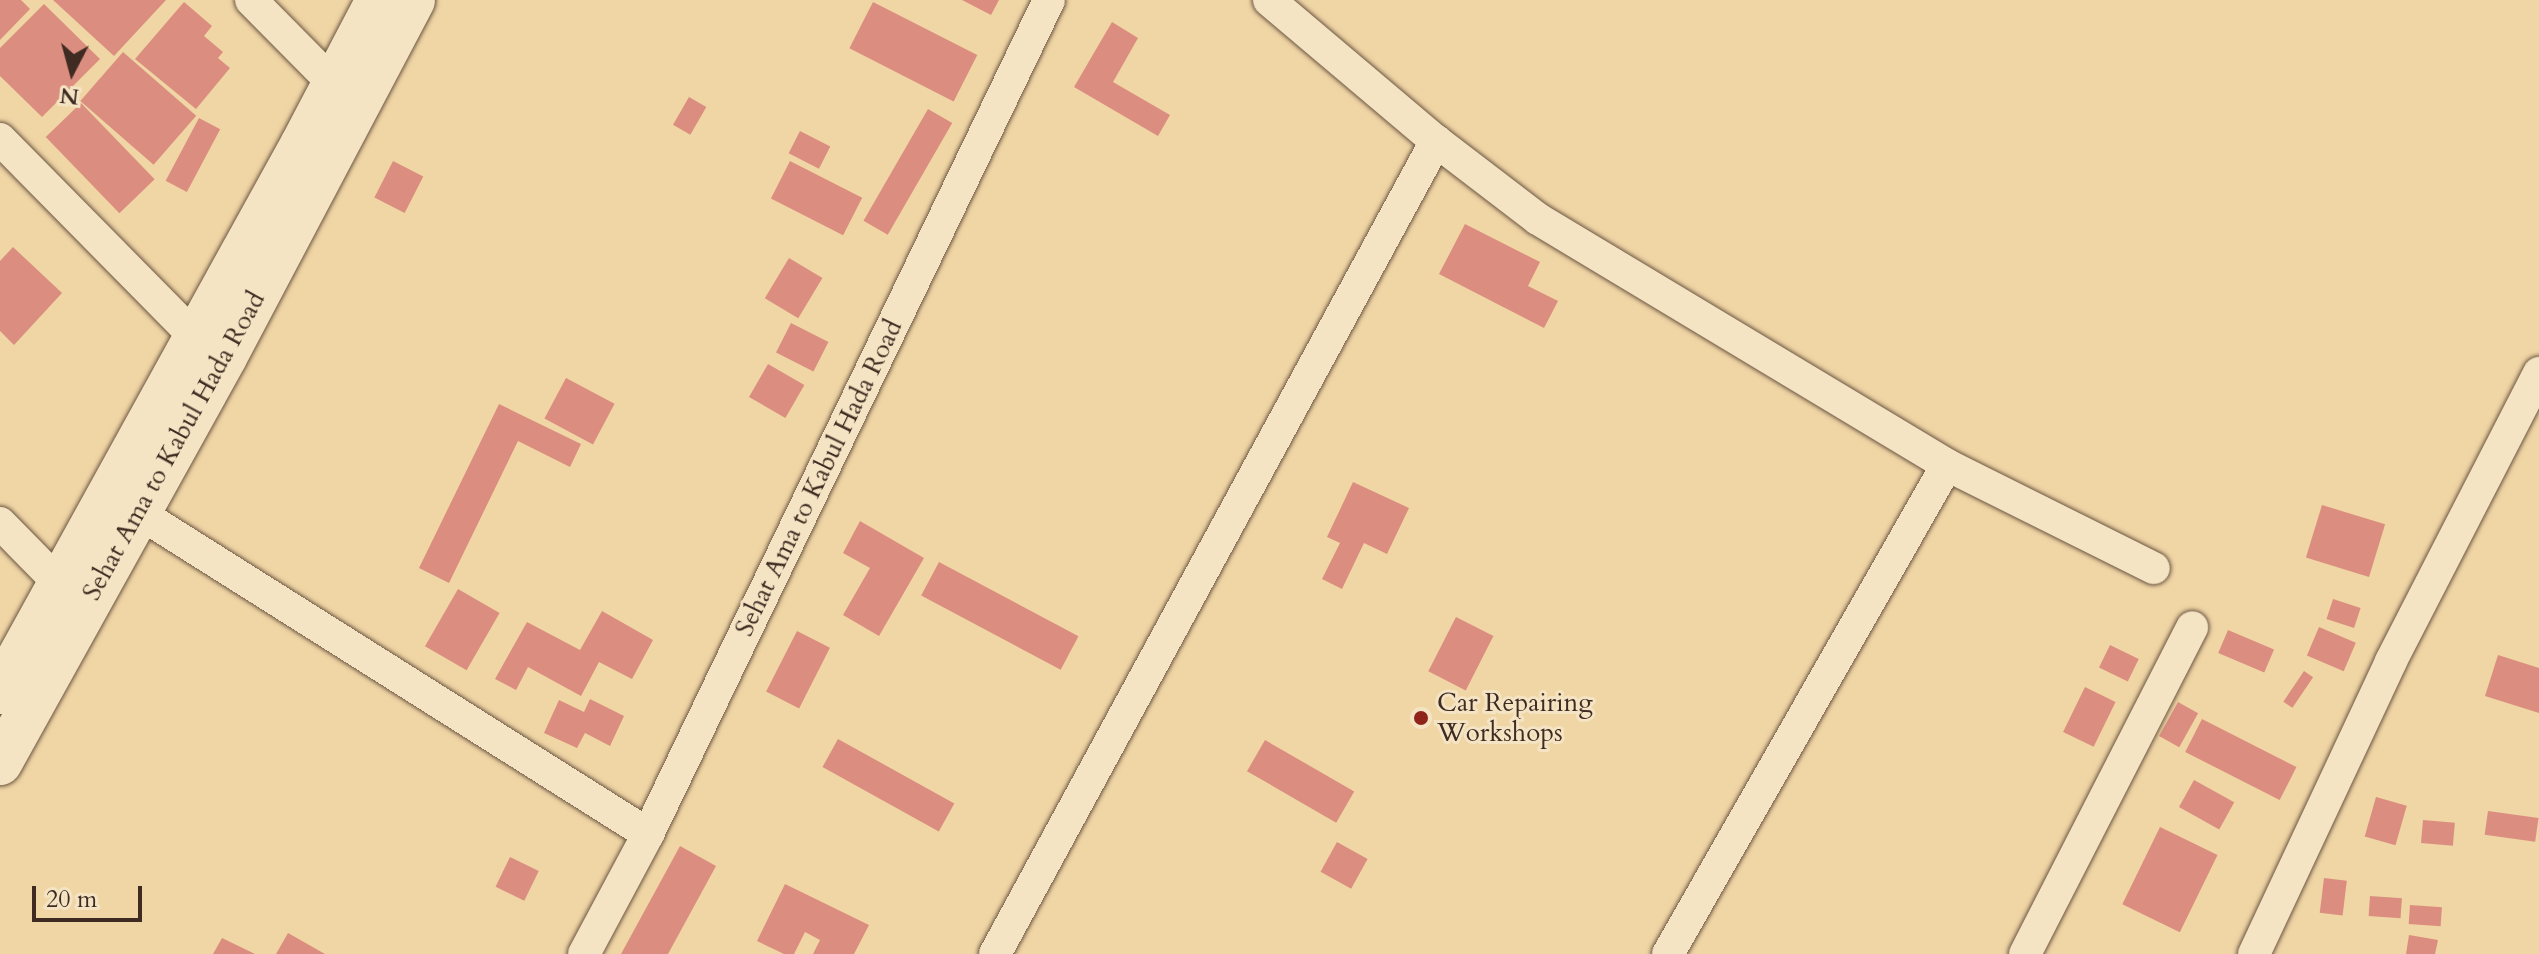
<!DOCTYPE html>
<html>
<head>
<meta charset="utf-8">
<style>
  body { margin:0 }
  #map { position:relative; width:2539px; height:954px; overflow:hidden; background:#f0d5a5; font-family:Cardo,serif }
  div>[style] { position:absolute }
  .building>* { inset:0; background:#db8e7f; transform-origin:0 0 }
  .roads { filter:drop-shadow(0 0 2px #6b5642) drop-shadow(0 0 2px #6b5642) }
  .street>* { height:32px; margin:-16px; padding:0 16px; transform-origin:16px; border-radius:16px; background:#f5e4c4 }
  .secondary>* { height:44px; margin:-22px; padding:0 22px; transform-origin:22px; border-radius:22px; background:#f5e4c4 }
  .dots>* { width:22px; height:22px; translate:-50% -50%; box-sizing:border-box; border:4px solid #f5e4c4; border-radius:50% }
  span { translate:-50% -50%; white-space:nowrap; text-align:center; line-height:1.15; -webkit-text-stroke:6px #f5e4c4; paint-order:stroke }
  .street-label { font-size:26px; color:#3f2b21 }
  .poi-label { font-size:26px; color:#3f2b21 }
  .left { translate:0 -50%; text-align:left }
  .north { position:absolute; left:32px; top:32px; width:80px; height:80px; -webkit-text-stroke:6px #f5e4c4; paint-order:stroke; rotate:186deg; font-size:22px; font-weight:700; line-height:32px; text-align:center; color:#3f2b21 }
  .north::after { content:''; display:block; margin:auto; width:28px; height:36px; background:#3f2b21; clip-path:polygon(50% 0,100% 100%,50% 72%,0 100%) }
  .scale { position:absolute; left:32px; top:886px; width:110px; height:36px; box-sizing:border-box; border:4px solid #3f2b21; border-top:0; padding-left:10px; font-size:24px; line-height:28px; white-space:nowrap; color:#3f2b21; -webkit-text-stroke:6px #f5e4c4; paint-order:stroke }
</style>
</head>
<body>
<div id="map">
  <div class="building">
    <i style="clip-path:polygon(0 0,21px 0,30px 9px,0 40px)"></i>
    <i style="clip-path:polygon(53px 0,166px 0,114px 56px)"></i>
    <i style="clip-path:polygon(962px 0,999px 0,991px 15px)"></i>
    <i style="clip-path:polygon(184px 2px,212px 26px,204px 36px,223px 52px,218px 58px,230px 68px,196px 109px,135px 59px)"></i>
    <i style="left:873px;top:2px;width:117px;height:52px;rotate:27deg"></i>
    <i style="clip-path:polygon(44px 4px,100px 59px,42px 117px,0 76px,0 48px)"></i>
    <i style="clip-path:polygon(1112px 22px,1138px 38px,1113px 82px,1170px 115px,1158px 136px,1074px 87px)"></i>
    <i style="left:123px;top:52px;width:97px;height:65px;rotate:41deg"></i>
    <i style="left:689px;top:97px;width:20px;height:32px;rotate:30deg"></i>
    <i style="left:81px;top:103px;width:106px;height:49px;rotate:46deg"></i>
    <i style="left:928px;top:109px;width:28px;height:129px;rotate:30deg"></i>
    <i style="left:199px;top:118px;width:24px;height:71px;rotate:28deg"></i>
    <i style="left:800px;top:131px;width:34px;height:25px;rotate:27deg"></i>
    <i style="left:393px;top:161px;width:34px;height:41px;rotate:27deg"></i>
    <i style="left:790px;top:161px;width:81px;height:42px;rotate:27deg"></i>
    <i style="clip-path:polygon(1465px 224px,1540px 262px,1528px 286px,1558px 301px,1544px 328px,1439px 274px)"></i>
    <i style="clip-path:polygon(13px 247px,62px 293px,14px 345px,0 331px,0 261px)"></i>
    <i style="left:789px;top:258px;width:39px;height:47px;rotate:31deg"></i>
    <i style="left:791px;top:323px;width:42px;height:33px;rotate:27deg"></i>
    <i style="left:768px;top:364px;width:42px;height:38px;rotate:30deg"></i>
    <i style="left:566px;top:378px;width:55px;height:46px;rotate:28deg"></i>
    <i style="clip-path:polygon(499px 404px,581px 444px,570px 467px,518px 441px,449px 583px,419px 568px)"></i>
    <i style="clip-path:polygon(1353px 482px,1409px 508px,1387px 554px,1364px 543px,1342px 589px,1322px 579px,1340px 543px,1327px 537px)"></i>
    <i style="left:2322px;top:505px;width:66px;height:55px;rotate:17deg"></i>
    <i style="clip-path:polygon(860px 521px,924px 558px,879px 636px,843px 615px,870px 568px,843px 553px)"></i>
    <i style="left:939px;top:562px;width:158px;height:38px;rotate:28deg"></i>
    <i style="left:458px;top:589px;width:48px;height:66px;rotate:30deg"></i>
    <i style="left:2333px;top:599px;width:29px;height:21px;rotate:18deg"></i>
    <i style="clip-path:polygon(602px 611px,653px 640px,632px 679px,599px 662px,581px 696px,528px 667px,516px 690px,495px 679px,527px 622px,580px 650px)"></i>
    <i style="left:1456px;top:617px;width:42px;height:61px;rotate:27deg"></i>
    <i style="left:2319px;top:627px;width:40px;height:31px;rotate:23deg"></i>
    <i style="left:2228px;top:630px;width:50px;height:25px;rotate:23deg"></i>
    <i style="left:797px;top:631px;width:37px;height:68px;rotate:27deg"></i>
    <i style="left:2110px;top:645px;width:32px;height:25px;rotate:26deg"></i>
    <i style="clip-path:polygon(2498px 655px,2539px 668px,2539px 713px,2485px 696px)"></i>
    <i style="left:2304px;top:671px;width:11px;height:37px;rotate:34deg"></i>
    <i style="left:2085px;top:687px;width:34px;height:50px;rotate:26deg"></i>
    <i style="clip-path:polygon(590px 699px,624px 716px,610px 746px,585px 733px,577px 748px,544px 733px,559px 700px,584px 712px)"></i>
    <i style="left:2178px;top:702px;width:23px;height:39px;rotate:29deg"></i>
    <i style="left:2202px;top:719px;width:106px;height:37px;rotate:27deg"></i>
    <i style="left:838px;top:739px;width:133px;height:32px;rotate:29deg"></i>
    <i style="left:1265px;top:740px;width:103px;height:36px;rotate:30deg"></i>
    <i style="left:2194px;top:780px;width:46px;height:31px;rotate:29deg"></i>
    <i style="left:2376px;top:797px;width:32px;height:41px;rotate:16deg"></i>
    <i style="left:2488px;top:811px;width:51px;height:24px;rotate:8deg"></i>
    <i style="left:2423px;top:820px;width:32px;height:23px;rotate:5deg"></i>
    <i style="left:2160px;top:827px;width:64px;height:86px;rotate:26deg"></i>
    <i style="left:1337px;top:842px;width:35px;height:34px;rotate:29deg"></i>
    <i style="clip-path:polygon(680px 846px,716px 866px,668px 954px,621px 954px)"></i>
    <i style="left:510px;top:857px;width:32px;height:33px;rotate:26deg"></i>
    <i style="left:2324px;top:878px;width:23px;height:35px;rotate:7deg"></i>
    <i style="clip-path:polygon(785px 884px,869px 925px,854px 954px,813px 954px,820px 940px,805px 932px,794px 954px,784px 954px,757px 941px)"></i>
    <i style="left:2370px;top:896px;width:32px;height:20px;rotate:4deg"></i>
    <i style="left:2410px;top:905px;width:32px;height:19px;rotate:4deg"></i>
    <i style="clip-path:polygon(288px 933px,325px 954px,276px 954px)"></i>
    <i style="clip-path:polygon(2409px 935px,2438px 940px,2435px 954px,2406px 954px)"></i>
    <i style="clip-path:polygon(222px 938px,255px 954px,213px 954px)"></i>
  </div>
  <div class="roads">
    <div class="street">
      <i style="left:251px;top:0;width:120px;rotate:45.3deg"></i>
      <i style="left:1269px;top:0;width:219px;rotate:40.2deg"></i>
      <i style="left:1436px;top:141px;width:128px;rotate:37.4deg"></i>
      <i style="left:1538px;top:219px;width:477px;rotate:31deg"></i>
      <i style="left:1947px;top:465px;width:231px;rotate:26.5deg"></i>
      <i style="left:0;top:139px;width:278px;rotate:45.4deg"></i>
      <i style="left:195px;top:337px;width:19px;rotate:32deg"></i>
      <i style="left:139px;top:513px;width:602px;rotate:32.24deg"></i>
      <i style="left:0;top:523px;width:83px;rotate:45.5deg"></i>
      <i style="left:584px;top:954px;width:136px;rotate:-61.9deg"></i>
      <i style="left:648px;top:834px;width:925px;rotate:-64.32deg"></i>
      <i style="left:995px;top:954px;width:925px;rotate:-61.52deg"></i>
      <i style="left:1668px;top:954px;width:563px;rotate:-60.29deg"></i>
      <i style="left:2025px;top:954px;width:367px;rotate:-62.9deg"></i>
      <i style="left:2254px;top:954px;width:323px;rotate:-64.9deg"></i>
      <i style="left:2391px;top:661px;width:324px;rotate:-62.8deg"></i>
    </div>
    <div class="secondary">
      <i style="left:0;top:692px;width:625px;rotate:-61.1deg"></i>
      <i style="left:302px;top:145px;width:164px;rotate:-62.3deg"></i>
      <i style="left:0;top:763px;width:464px;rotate:-61deg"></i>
      <i style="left:225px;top:357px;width:403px;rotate:-62.2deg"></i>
    </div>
  </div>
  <div class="dots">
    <i style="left:1421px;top:718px;background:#8f2418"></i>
  </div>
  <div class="street-label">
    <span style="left:174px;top:446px;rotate:-61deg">Sehat Ama to Kabul Hada Road</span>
    <span style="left:819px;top:478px;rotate:-64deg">Sehat Ama to Kabul Hada Road</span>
  </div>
  <div class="poi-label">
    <span class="left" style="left:1437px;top:718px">Car Repairing<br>Workshops</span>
  </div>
  <div class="north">N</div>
  <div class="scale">20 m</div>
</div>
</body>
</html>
